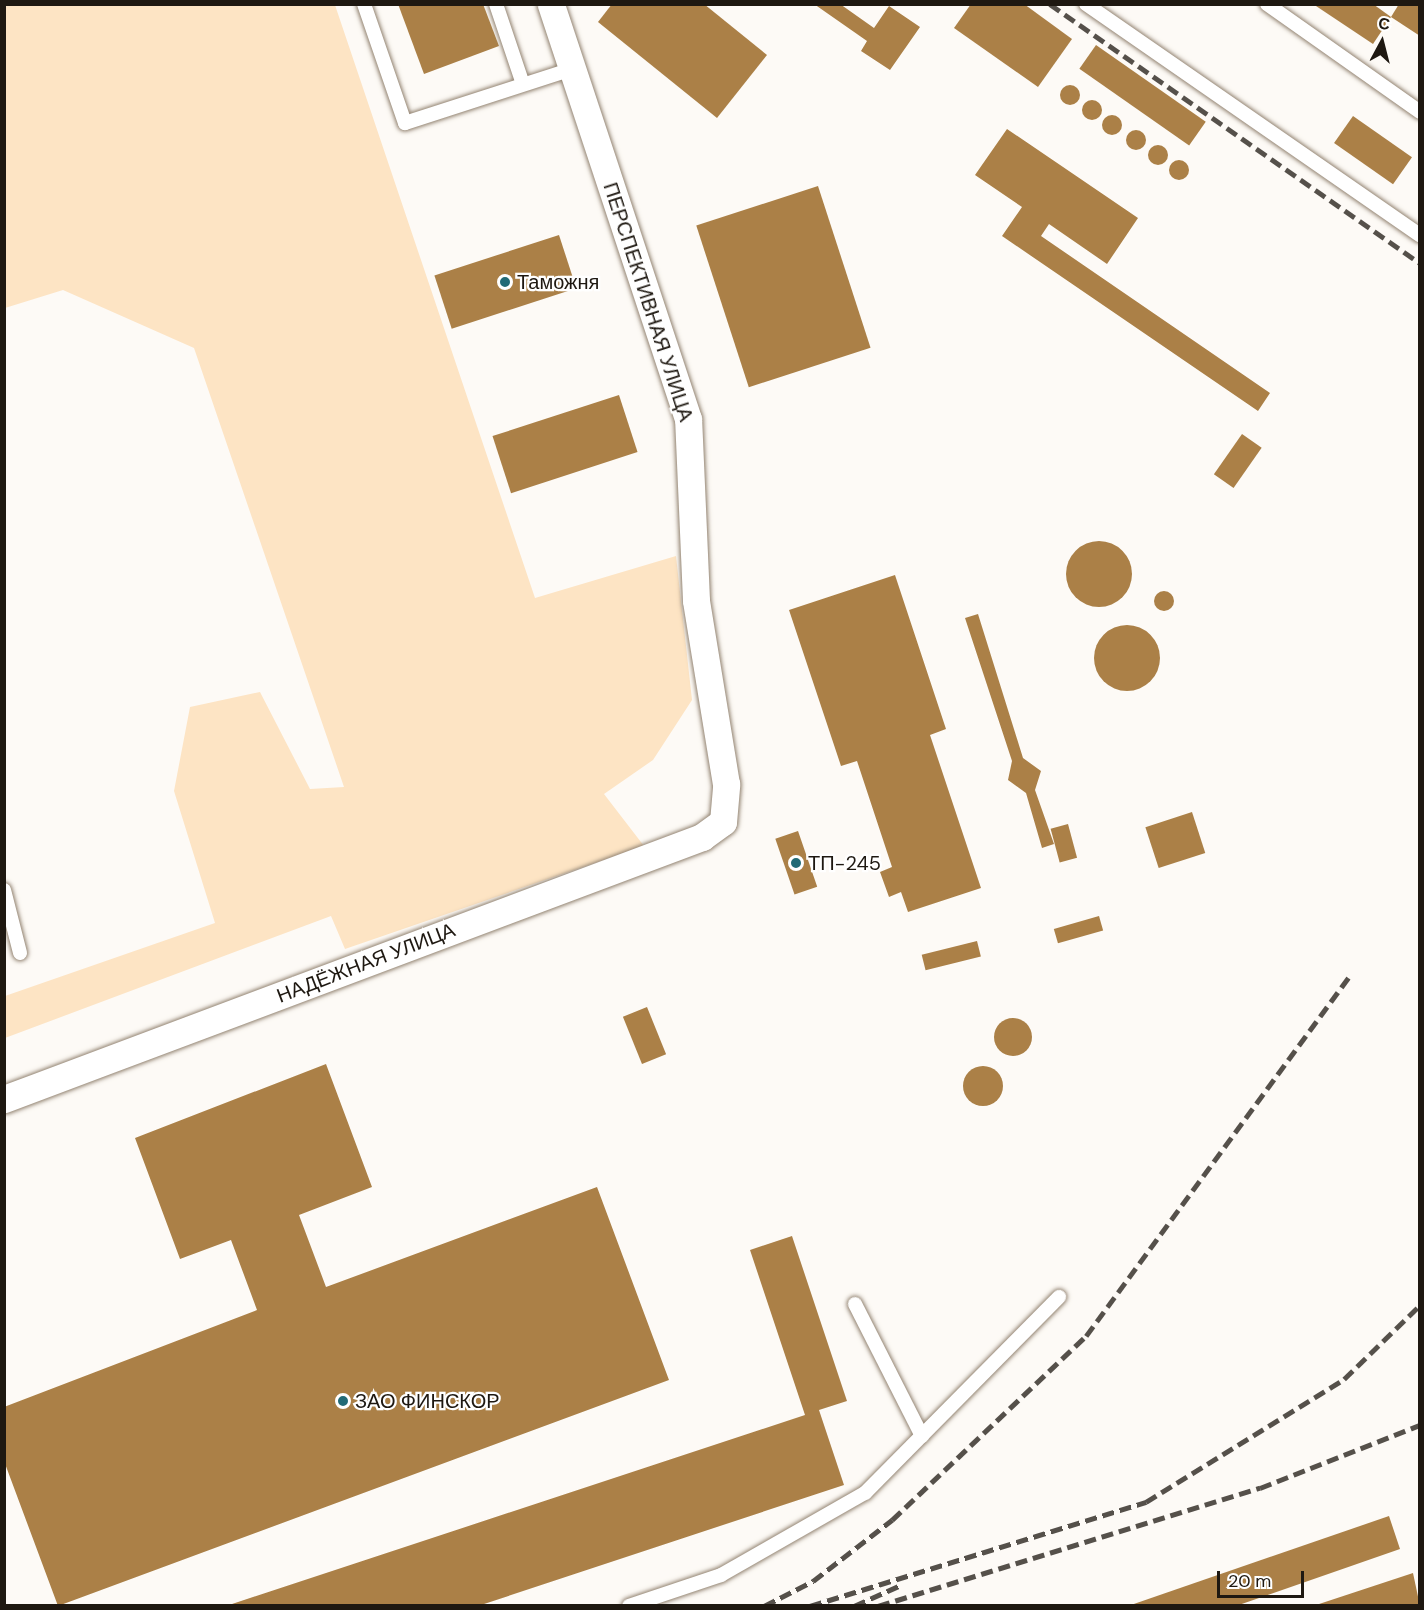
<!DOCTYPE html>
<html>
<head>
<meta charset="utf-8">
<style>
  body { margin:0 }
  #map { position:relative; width:1424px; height:1610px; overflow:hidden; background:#fdfaf6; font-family:"DM Sans",sans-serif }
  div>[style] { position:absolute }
  .green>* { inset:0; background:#fde4c4 }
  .building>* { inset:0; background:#ab8047; transform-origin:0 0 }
  .round { border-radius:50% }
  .roads { filter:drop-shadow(0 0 2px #938472) drop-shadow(0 0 2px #938472) }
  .lane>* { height:14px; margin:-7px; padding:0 7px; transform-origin:7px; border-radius:7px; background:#fff }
  .street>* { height:27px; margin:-13.5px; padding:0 13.5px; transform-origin:13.5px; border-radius:13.5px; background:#fff }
  .rail>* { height:4.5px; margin-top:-2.25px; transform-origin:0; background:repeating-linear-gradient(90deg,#55504a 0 12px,transparent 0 18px) }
  .dots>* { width:16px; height:16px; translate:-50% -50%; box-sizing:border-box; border:3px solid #fff; border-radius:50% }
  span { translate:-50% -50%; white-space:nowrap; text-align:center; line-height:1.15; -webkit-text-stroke:4.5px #fff; paint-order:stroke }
  .poi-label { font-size:20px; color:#1e1811 }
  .left { translate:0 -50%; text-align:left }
  .street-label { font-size:20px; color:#1e1811 }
  .frame { position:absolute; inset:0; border:6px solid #1e1811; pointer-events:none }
  .north { position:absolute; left:1352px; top:12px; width:60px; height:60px; -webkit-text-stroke:4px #fff; paint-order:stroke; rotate:7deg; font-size:16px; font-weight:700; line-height:24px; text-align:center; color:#1e1811 }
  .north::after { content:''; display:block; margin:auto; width:21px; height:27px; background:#1e1811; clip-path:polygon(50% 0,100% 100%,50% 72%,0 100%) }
  .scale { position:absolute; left:1217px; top:1571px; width:87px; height:27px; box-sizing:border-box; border:3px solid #1e1811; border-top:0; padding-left:8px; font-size:18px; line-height:21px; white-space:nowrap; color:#1e1811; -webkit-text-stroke:4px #fff; paint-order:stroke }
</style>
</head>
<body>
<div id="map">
  <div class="green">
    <i style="clip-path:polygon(5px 5px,335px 5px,535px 598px,676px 556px,692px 700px,653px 760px,604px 794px,644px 846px,345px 949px,331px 916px,5px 1038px,5px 996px,215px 923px,174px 791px,190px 707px,260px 692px,310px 789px,344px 787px,194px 348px,63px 290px,5px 308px)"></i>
  </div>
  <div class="building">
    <i style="clip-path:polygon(398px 4px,483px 4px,499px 46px,424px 74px)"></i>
    <i style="clip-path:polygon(612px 4px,704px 4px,767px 55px,717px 118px,598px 22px)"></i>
    <i style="clip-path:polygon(814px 4px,840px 4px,874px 28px,889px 6px,920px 27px,890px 70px,861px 51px,867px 41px)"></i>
    <i style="clip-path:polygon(971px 4px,1024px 4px,1072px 39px,1038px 87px,954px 28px)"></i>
    <i style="clip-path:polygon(1313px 4px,1373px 4px,1391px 17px,1373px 44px)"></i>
    <i style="clip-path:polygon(1399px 4px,1420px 4px,1420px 36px,1391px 17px)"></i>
    <i style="left:1096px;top:45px;width:134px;height:29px;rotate:35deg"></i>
    <i class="round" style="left:1060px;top:85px;width:20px;height:20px"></i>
    <i class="round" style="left:1082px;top:100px;width:20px;height:20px"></i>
    <i class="round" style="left:1102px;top:115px;width:20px;height:20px"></i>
    <i style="left:1353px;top:116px;width:72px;height:33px;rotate:35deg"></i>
    <i style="clip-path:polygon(1007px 129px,1138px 218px,1107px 264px,1049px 224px,1041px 236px,1270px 393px,1258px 411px,1002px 236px,1022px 207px,975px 175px)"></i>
    <i class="round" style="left:1126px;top:130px;width:20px;height:20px"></i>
    <i class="round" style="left:1148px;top:145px;width:20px;height:20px"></i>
    <i class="round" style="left:1169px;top:160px;width:20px;height:20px"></i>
    <i style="left:818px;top:186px;width:170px;height:128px;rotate:72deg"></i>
    <i style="left:559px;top:235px;width:56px;height:131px;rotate:72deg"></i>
    <i style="left:619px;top:395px;width:60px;height:133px;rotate:72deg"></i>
    <i style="left:1242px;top:434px;width:24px;height:49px;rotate:35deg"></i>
    <i class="round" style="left:1066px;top:541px;width:66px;height:66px"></i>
    <i style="clip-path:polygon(895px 575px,946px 729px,930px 735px,981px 888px,908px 912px,901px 892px,889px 897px,880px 872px,892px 867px,857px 761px,841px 766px,789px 610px)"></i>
    <i class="round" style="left:1154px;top:591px;width:20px;height:20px"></i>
    <i style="clip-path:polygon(978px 614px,1023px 758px,1041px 771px,1035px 790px,1054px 844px,1042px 848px,1026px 793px,1008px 780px,1012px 761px,965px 618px)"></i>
    <i class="round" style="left:1094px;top:625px;width:66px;height:66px"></i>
    <i style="left:1192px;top:812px;width:43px;height:49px;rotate:72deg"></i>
    <i style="left:1068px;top:824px;width:35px;height:18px;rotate:75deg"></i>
    <i style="left:798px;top:831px;width:59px;height:24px;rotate:71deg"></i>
    <i style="left:1099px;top:916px;width:15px;height:47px;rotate:74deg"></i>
    <i style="left:977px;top:941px;width:16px;height:57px;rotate:76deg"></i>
    <i style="left:647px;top:1007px;width:51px;height:26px;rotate:68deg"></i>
    <i class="round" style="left:994px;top:1018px;width:38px;height:38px"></i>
    <i style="clip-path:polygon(326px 1064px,372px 1187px,299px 1215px,326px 1287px,597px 1187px,669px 1380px,58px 1606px,4px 1461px,4px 1407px,257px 1310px,231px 1240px,180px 1259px,135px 1138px)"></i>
    <i class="round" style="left:963px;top:1066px;width:40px;height:40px"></i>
    <i style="clip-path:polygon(792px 1236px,847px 1401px,819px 1410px,844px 1485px,478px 1606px,226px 1606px,805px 1415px,750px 1250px)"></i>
    <i style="clip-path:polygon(1389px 1516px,1400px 1549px,1236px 1606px,1128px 1606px)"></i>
    <i style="clip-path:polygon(1413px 1573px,1420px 1606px,1316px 1606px,1316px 1605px)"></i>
  </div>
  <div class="roads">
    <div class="lane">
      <i style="left:364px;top:4px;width:126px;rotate:71deg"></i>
      <i style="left:405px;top:123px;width:176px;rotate:-17.9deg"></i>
      <i style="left:496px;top:4px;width:84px;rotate:71.4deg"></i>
      <i style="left:1086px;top:4px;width:406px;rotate:34.7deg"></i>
      <i style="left:1267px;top:4px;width:187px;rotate:35.2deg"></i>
      <i style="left:4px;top:890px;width:65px;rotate:75.7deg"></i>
      <i style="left:855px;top:1304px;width:148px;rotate:63.1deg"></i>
      <i style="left:629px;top:1606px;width:97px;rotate:-18.6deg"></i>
      <i style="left:721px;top:1575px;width:166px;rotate:-29.7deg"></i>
      <i style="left:865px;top:1493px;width:276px;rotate:-45.3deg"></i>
    </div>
    <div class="street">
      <i style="left:4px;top:1099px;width:746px;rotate:-20.57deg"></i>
      <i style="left:702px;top:837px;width:26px;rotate:-36deg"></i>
      <i style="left:723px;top:822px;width:38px;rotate:-85deg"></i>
      <i style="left:726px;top:784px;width:186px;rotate:-99.3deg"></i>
      <i style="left:696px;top:600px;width:181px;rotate:-92.5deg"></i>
      <i style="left:688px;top:419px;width:437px;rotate:-108.3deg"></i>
    </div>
  </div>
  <div class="rail">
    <i style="left:1050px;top:4px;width:452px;rotate:35deg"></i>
    <i style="left:764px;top:1606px;width:55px;rotate:-27deg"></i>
    <i style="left:813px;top:1581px;width:100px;rotate:-37.7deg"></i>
    <i style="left:892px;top:1520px;width:267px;rotate:-43.5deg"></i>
    <i style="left:1086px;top:1336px;width:447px;rotate:-53.8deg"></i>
    <i style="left:810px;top:1606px;width:352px;rotate:-17.2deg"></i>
    <i style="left:1146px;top:1502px;width:233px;rotate:-31.8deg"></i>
    <i style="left:1344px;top:1379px;width:106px;rotate:-44.2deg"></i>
    <i style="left:854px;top:1606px;width:51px;rotate:-24.1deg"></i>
    <i style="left:878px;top:1606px;width:400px;rotate:-17.2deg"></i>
    <i style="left:1260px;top:1488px;width:172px;rotate:-21.5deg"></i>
  </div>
  <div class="dots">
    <i style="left:505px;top:282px;background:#216a76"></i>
    <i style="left:796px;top:863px;background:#216a76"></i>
    <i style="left:343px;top:1401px;background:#216a76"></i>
  </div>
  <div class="poi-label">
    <span class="left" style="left:517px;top:282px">Таможня</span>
    <span class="left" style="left:808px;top:863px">ТП-245</span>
    <span class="left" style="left:355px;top:1401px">ЗАО ФИНСКОР</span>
  </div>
  <div class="street-label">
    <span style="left:648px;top:302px;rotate:72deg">ПЕРСПЕКТИВНАЯ УЛИЦА</span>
    <span style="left:366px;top:963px;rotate:-21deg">НАДЁЖНАЯ УЛИЦА</span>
  </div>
  <div class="frame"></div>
  <div class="north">С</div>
  <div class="scale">20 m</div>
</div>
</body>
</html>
